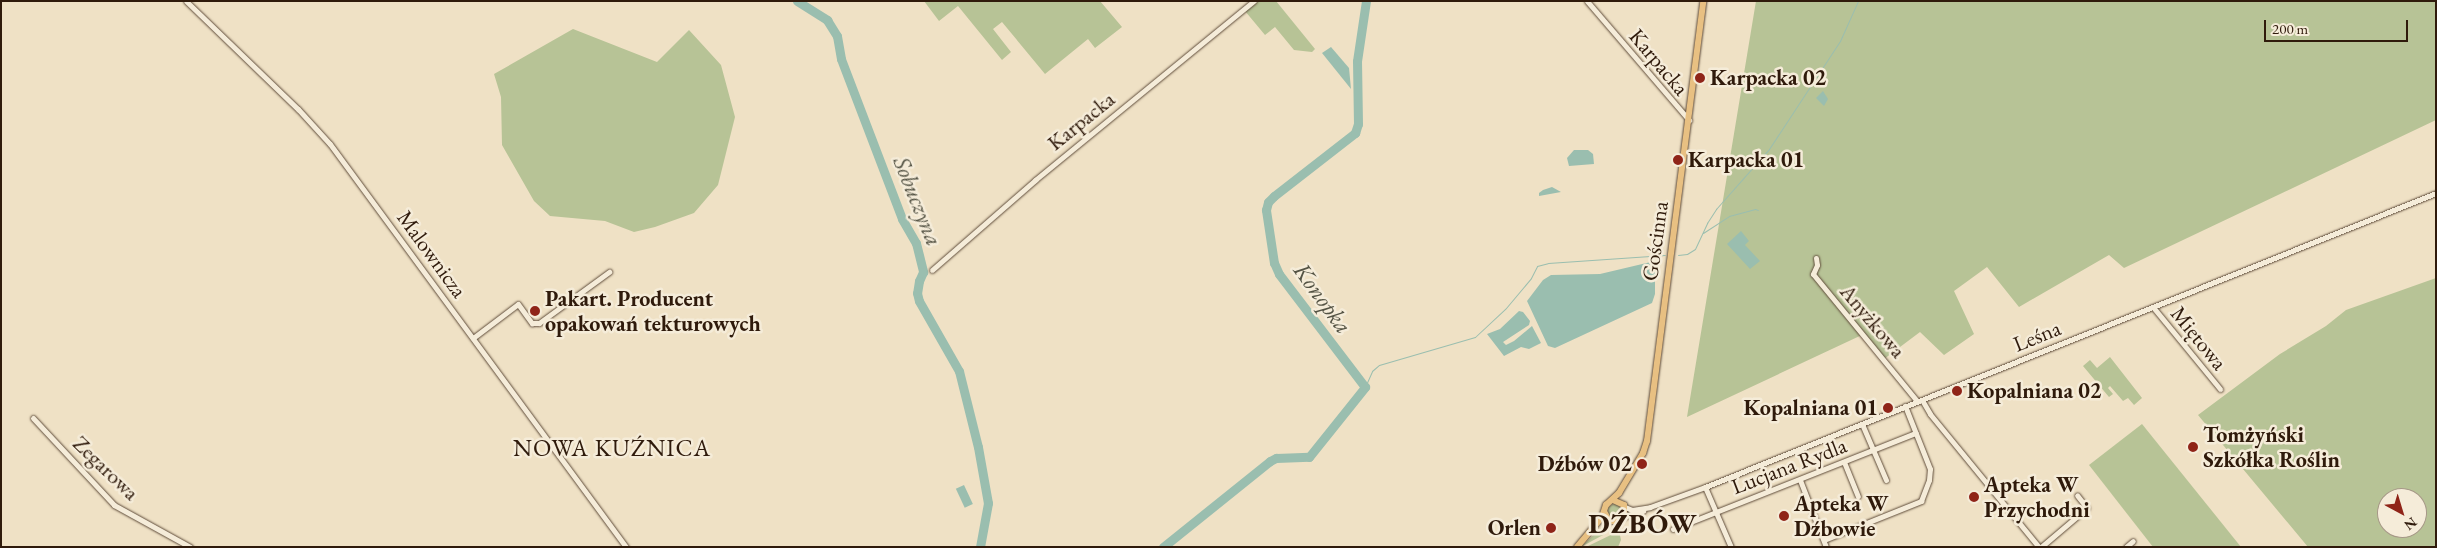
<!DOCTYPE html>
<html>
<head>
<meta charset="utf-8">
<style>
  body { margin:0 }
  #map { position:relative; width:2437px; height:548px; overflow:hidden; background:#efe1c5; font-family:"EB Garamond",serif }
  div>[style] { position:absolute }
  .green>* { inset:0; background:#b7c396 }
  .round { border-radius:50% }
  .water>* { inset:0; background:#9abeaf; transform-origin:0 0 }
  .stream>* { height:1px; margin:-0.5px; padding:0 0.5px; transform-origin:0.5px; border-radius:0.5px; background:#9abeaf }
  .river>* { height:9px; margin:-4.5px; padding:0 4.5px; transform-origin:4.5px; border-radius:4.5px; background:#9abeaf }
  .roads { filter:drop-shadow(0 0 1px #5f4c3a) drop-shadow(0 0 1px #5f4c3a) }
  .minor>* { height:5px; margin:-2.5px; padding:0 2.5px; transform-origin:2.5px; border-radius:2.5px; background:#f5ecd9 }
  .major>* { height:6px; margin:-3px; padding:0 3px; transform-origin:3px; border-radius:3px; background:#e8c082 }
  .dots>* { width:14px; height:14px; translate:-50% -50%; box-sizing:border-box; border:2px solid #f5ecd9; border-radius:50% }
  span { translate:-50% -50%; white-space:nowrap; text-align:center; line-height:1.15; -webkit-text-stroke:5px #f5ecd9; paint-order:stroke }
  .street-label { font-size:22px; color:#2f1a0b }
  .poi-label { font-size:22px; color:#2f1a0b; font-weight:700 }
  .left { translate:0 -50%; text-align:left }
  .right { translate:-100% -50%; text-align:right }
  .water-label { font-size:24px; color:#545344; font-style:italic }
  .neighbourhood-label { font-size:24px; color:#2f1a0b; letter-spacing:1px }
  .district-label { font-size:28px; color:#2f1a0b; font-weight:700; letter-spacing:1px }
  .frame { position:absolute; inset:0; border:2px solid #2f1a0b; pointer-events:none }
  .north { position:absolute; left:2377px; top:488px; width:50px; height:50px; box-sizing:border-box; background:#f5ecd9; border:1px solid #a69887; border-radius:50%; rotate:141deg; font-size:14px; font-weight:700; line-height:20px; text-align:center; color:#2f1a0b }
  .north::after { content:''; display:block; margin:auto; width:18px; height:22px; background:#8f2418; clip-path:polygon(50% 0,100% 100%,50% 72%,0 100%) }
  .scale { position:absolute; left:2264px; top:20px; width:144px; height:22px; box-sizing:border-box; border:2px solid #2f1a0b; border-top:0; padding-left:6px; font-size:15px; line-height:18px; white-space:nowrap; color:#2f1a0b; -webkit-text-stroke:4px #f5ecd9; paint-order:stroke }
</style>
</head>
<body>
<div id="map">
  <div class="green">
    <i style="clip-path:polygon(924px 1px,1100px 1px,1122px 27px,1095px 48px,1088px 39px,1045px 74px,1002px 22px,993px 29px,1011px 52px,1002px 60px,958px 6px,939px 21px)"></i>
    <i style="clip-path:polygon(1258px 1px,1276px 1px,1315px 49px,1312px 52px,1294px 50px,1275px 27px,1265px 35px,1245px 11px)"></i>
    <i style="clip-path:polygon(1756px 1px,2436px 1px,2436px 120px,2124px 268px,2109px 255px,2019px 307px,1987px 267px,1954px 291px,1974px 334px,1944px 355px,1920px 332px,1884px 359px,1864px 334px,1687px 417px)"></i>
    <i style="clip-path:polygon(573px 29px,657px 62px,689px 30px,721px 65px,735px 117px,718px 185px,694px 213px,655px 227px,634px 232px,605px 221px,550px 216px,534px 201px,502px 145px,501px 97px,494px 74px)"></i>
    <i style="clip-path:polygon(evenodd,2436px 278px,2436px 547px,2308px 547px,2198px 415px,2280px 354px,2326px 326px,2346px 310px,2436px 278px,2387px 498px,2417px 498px,2417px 528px,2387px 528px,2387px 498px)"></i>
    <i style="clip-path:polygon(2110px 357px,2142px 398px,2134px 405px,2128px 398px,2123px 401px,2110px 386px,2108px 388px,2113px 394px,2109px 397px,2083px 366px,2090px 360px,2097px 368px)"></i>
    <i style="clip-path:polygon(2142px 424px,2241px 547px,2153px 547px,2089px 465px)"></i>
    <i class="round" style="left:1608px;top:504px;width:14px;height:14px"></i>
    <i style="clip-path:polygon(1603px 526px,1605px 531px,1603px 535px,1581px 547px)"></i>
    <i style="clip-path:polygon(1619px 531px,1621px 540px,1618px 547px,1586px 547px)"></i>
  </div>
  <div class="water">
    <i style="clip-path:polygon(1331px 47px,1349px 68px,1351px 89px,1322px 53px)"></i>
    <i style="clip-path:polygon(1823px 91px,1828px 99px,1824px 106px,1816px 98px)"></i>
    <i style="clip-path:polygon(1574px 150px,1588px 150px,1593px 154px,1594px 164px,1569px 166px,1567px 158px)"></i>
    <i style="clip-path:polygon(1552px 187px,1561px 192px,1539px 196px,1539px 193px,1543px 190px)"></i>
    <i style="clip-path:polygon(1741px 231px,1749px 241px,1745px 245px,1760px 261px,1750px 269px,1727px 244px)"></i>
    <i style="clip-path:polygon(1655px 261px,1655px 294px,1652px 303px,1555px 348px,1548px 346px,1527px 301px,1543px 280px,1551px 275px,1600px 274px)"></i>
    <i style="clip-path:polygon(1519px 311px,1523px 312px,1530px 321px,1529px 325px,1503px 342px,1506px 345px,1514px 341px,1532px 326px,1541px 343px,1529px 349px,1521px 347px,1504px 356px,1487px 334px,1500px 329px)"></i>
    <i style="left:964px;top:485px;width:21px;height:9px;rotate:65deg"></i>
  </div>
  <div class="stream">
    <i style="left:1703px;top:233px;width:31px;rotate:-33deg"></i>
    <i style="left:1729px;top:216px;width:27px;rotate:-15deg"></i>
    <i style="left:1755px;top:209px;width:3px;rotate:18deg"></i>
    <i style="left:1678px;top:255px;width:9px;rotate:-6deg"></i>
    <i style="left:1687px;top:254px;width:9px;rotate:-32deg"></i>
    <i style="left:1695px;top:249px;width:29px;rotate:-65deg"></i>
    <i style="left:1707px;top:223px;width:17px;rotate:-57deg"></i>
    <i style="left:1716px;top:209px;width:80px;rotate:-48.5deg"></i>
    <i style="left:1769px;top:149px;width:129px;rotate:-56.7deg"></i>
    <i style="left:1840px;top:41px;width:44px;rotate:-65.8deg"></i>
    <i style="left:1365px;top:387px;width:17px;rotate:-66deg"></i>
    <i style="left:1372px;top:371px;width:9px;rotate:-41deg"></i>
    <i style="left:1379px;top:365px;width:100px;rotate:-16.3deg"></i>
    <i style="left:1475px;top:337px;width:42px;rotate:-43.1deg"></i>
    <i style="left:1506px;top:308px;width:39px;rotate:-50deg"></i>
    <i style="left:1531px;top:278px;width:13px;rotate:-63deg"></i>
    <i style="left:1537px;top:266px;width:11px;rotate:-15deg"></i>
    <i style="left:1548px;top:263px;width:117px;rotate:-3.9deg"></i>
  </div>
  <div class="river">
    <i style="left:797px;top:1px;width:36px;rotate:32deg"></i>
    <i style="left:827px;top:20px;width:19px;rotate:58deg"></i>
    <i style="left:837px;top:36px;width:23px;rotate:80deg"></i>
    <i style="left:841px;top:59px;width:171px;rotate:69.1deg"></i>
    <i style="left:902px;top:219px;width:28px;rotate:60deg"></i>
    <i style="left:916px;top:243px;width:30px;rotate:76deg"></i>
    <i style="left:923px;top:272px;width:10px;rotate:114deg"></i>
    <i style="left:919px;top:281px;width:12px;rotate:99deg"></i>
    <i style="left:917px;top:293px;width:8px;rotate:76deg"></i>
    <i style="left:919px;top:301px;width:81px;rotate:60.3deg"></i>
    <i style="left:959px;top:371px;width:78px;rotate:76deg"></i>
    <i style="left:978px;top:447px;width:57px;rotate:79.9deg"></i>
    <i style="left:988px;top:503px;width:45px;rotate:100.3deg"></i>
    <i style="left:1163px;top:547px;width:137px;rotate:-38.8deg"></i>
    <i style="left:1270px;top:461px;width:7px;rotate:-27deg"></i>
    <i style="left:1276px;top:458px;width:33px;rotate:-2deg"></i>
    <i style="left:1309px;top:457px;width:90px;rotate:-51.3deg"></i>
    <i style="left:1365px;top:387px;width:142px;rotate:-127.3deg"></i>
    <i style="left:1279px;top:274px;width:12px;rotate:-114deg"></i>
    <i style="left:1274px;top:263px;width:54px;rotate:-98.6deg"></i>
    <i style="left:1266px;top:210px;width:8px;rotate:-76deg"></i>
    <i style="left:1268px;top:202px;width:8px;rotate:-45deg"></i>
    <i style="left:1274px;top:196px;width:103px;rotate:-37.9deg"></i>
    <i style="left:1355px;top:133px;width:9px;rotate:-72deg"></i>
    <i style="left:1358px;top:124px;width:63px;rotate:-90.9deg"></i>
    <i style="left:1357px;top:61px;width:61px;rotate:-81.5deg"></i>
  </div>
  <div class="roads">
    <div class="minor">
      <i style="left:186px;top:1px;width:156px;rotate:44deg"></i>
      <i style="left:298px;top:109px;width:47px;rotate:47.6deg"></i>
      <i style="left:330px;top:144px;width:500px;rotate:53.7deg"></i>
      <i style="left:1587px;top:1px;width:157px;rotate:49.4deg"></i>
      <i style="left:1816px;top:258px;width:7px;rotate:82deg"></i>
      <i style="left:1817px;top:265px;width:10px;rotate:114deg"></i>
      <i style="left:1813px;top:274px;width:164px;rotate:50.7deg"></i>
      <i style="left:932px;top:270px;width:137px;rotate:-41.1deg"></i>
      <i style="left:1035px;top:180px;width:283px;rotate:-39.3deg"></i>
      <i style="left:2153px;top:307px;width:106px;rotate:50.7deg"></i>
      <i style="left:473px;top:338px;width:56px;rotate:-37.1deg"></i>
      <i style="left:518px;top:304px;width:24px;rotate:54deg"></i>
      <i style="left:532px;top:323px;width:7px"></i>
      <i style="left:539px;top:323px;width:87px;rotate:-36.1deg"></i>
      <i style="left:1922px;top:400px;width:16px;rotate:60deg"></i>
      <i style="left:1930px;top:414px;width:172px;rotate:50.7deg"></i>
      <i style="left:33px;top:418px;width:119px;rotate:47deg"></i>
      <i style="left:114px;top:505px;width:87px;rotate:28.9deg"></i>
      <i style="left:1862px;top:424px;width:61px;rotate:66.8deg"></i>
      <i style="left:1844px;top:462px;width:37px;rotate:68deg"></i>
      <i style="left:1800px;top:480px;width:72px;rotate:68.8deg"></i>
      <i style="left:1705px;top:487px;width:65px;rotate:66.6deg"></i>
      <i style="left:1625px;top:507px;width:8px;rotate:23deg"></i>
      <i style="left:1632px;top:510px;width:18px;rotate:-9deg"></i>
      <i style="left:1650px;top:507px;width:59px;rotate:-20deg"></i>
      <i style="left:1705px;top:487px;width:788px;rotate:-21.91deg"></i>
      <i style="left:1625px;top:516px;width:19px;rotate:-16deg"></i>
      <i style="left:1673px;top:529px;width:261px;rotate:-21.6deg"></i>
      <i style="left:1824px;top:540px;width:105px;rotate:-21.9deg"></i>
      <i style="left:1921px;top:501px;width:22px;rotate:-69deg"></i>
      <i style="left:1929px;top:480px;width:11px;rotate:-85deg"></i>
      <i style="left:1930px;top:469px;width:68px;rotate:-111.6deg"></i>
      <i style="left:2041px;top:547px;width:60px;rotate:-40.3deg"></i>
      <i style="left:2087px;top:508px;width:16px;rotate:-128deg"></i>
      <i style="left:2126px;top:547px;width:9px;rotate:-41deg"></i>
    </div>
    <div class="major">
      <i style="left:1605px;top:513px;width:7px;rotate:63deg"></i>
      <i style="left:1608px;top:519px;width:5px;rotate:22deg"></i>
      <i style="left:1613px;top:521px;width:12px;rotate:-20deg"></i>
      <i style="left:1624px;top:517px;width:12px;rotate:-90deg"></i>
      <i style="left:1624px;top:505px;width:12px;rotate:-156deg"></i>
      <i style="left:1577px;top:547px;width:39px;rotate:-50deg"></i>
      <i style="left:1602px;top:517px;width:13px;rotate:-72deg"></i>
      <i style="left:1606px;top:505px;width:18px;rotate:-43deg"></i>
      <i style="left:1619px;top:493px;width:47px;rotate:-59deg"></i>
      <i style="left:1643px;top:453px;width:13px;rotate:-72deg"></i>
      <i style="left:1647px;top:441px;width:444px;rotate:-82.7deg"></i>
    </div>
  </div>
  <div class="dots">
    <i style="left:1700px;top:78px;background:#8f2418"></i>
    <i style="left:1678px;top:160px;background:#8f2418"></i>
    <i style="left:535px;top:311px;background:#8f2418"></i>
    <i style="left:1957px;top:391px;background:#8f2418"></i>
    <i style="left:1888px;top:408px;background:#8f2418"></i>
    <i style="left:2193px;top:447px;background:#8f2418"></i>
    <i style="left:1642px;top:464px;background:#8f2418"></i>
    <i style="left:1974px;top:497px;background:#8f2418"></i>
    <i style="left:1784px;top:516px;background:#8f2418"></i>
    <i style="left:1551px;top:528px;background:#8f2418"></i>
  </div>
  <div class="street-label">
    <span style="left:1659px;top:62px;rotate:50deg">Karpacka</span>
    <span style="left:1081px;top:121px;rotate:-39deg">Karpacka</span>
    <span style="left:1655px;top:241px;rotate:-82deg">Gościnna</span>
    <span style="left:432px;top:254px;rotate:54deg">Malownicza</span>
    <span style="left:1873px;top:321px;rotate:50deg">Anyżkowa</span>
    <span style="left:2037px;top:336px;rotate:-22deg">Leśna</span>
    <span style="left:2199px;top:338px;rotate:51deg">Miętowa</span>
    <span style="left:1789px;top:466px;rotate:-21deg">Lucjana Rydla</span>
    <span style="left:106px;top:468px;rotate:44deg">Zegarowa</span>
  </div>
  <div class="poi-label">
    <span class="left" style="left:1710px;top:78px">Karpacka 02</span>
    <span class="left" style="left:1688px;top:160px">Karpacka 01</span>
    <span class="left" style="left:545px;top:311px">Pakart. Producent<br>opakowań tekturowych</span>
    <span class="left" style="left:1967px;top:391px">Kopalniana 02</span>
    <span class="right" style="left:1878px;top:408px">Kopalniana 01</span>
    <span class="left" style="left:2203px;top:447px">Tomżyński<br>Szkółka Roślin</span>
    <span class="right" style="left:1632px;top:464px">Dźbów 02</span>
    <span class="left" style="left:1984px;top:497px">Apteka W<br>Przychodni</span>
    <span class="left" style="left:1794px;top:516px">Apteka W<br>Dźbowie</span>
    <span class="right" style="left:1541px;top:528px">Orlen</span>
  </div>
  <div class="water-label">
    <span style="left:918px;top:201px;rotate:68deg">Sobuczyna</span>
    <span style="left:1323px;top:298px;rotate:54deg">Konopka</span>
  </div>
  <div class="neighbourhood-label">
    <span style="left:612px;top:448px">NOWA KUŹNICA</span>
  </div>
  <div class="district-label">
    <span style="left:1643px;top:523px">DŹBÓW</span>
  </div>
  <div class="frame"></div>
  <div class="north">N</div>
  <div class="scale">200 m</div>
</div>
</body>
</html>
